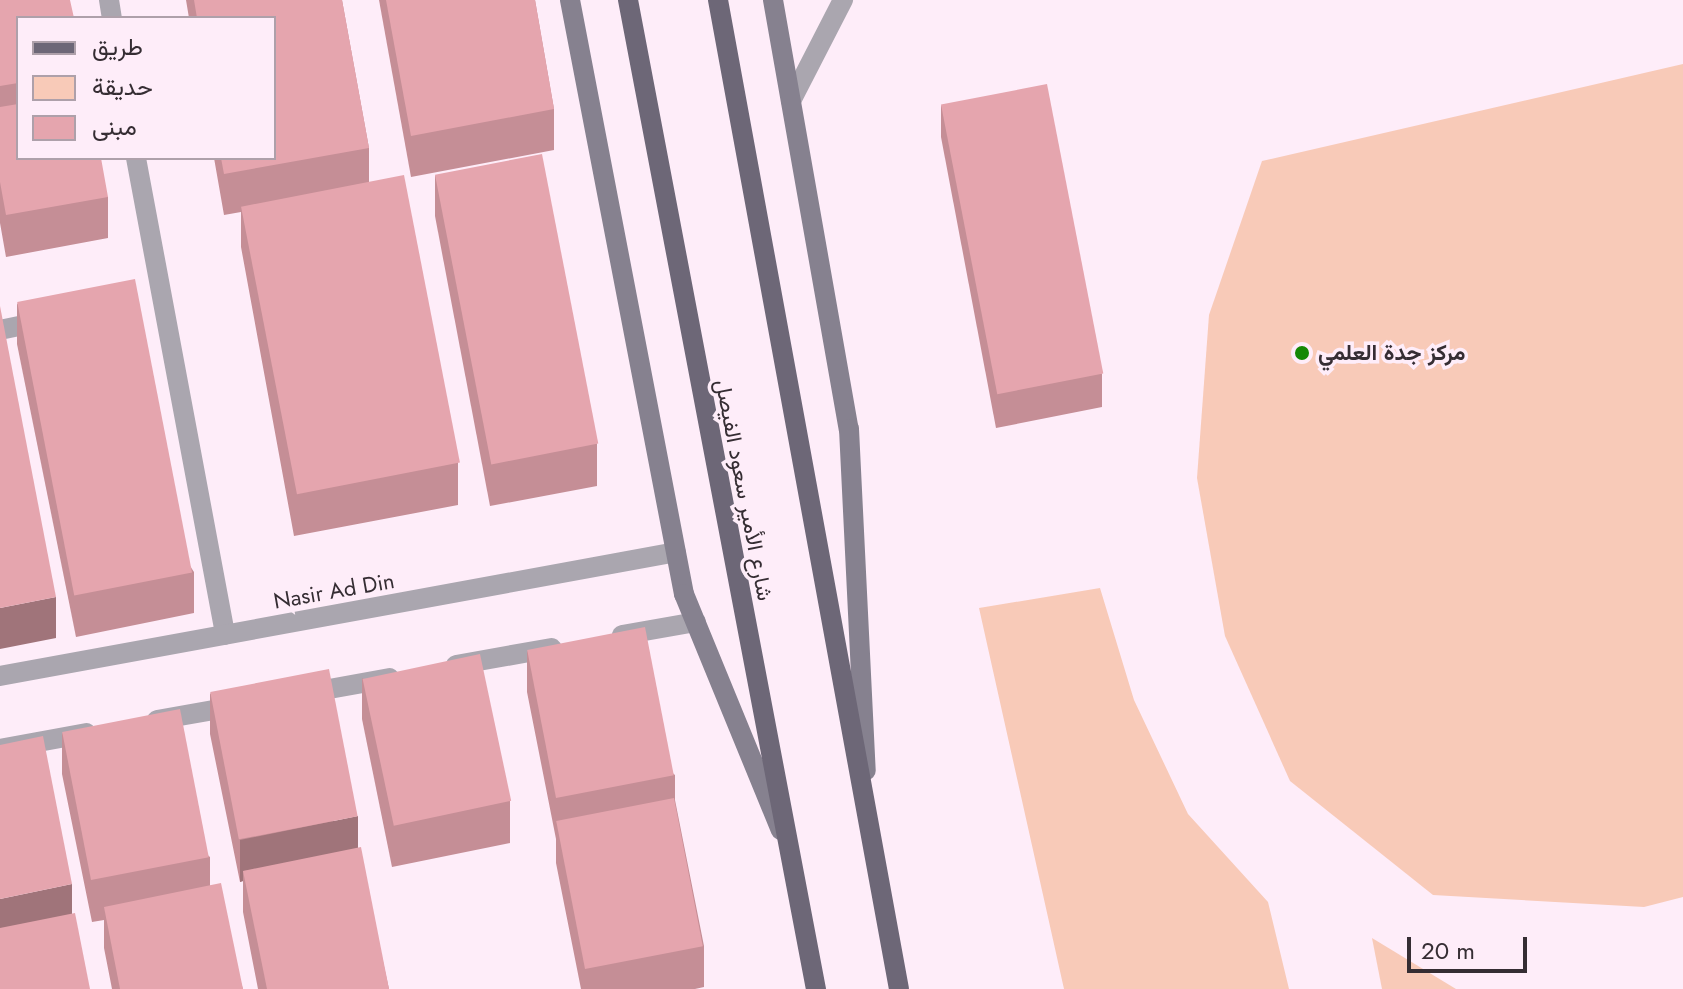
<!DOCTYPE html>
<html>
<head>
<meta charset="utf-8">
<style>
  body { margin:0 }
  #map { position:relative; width:1683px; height:989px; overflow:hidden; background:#feedf9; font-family:Jost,Vazirmatn,sans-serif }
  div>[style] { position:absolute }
  .green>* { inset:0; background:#f8cab8 }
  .street>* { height:20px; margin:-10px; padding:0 10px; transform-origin:10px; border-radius:10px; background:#aaa6af }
  .secondary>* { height:20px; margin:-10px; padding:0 10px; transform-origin:10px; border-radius:10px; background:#86818f }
  .primary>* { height:20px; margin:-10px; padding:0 10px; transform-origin:10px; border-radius:10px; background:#6d6777 }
  .wall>* { inset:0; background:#c58e96 }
  .shaded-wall>* { inset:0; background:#a0747a }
  .building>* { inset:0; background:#e5a5ae; transform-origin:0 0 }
  .dots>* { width:22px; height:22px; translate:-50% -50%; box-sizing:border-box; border:4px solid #feedf9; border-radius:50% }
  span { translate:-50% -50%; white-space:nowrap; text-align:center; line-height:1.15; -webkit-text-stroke:7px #feedf9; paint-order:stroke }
  .poi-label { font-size:22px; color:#352d33; font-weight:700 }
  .left { translate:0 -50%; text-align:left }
  .street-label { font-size:22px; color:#352d33 }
  .legend { position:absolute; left:16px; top:16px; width:260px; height:144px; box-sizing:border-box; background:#feedf9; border:2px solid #aea0aa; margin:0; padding:10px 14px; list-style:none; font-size:24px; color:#352d33 }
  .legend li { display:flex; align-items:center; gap:16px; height:40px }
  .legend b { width:40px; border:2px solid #aea0aa }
  .scale { position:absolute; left:1407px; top:937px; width:120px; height:36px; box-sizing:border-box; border:4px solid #352d33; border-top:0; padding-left:10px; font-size:24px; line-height:28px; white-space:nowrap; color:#352d33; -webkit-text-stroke:6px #feedf9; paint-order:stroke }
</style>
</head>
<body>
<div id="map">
  <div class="green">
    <i style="clip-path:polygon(1683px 64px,1683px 897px,1644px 907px,1433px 895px,1290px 781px,1225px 636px,1197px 478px,1209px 315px,1262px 161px)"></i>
    <i style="clip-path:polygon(1100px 588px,1134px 700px,1188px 814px,1268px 902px,1289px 989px,1064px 989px,979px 608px)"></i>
    <i style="clip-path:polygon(1372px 938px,1456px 989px,1382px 989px)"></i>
  </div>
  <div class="street">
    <i style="left:109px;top:0;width:18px;rotate:81deg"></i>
    <i style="left:791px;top:101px;width:114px;rotate:-62.8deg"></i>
    <i style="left:136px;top:158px;width:485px;rotate:79.4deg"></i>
    <i style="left:0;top:330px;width:44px;rotate:-11.8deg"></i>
    <i style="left:622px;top:635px;width:75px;rotate:-10deg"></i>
    <i style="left:456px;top:665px;width:97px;rotate:-10.1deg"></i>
    <i style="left:0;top:676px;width:687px;rotate:-10.39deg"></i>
    <i style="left:307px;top:693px;width:84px;rotate:-10.2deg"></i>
    <i style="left:157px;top:720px;width:80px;rotate:-10deg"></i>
    <i style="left:0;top:749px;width:88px;rotate:-10.4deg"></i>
  </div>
  <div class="secondary">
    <i style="left:570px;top:0;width:605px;rotate:79.14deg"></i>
    <i style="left:684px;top:594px;width:255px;rotate:67.7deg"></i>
    <i style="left:773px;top:0;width:436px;rotate:80deg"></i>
    <i style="left:849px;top:429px;width:342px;rotate:87.2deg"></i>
  </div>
  <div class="primary">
    <i style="left:628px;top:0;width:1007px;rotate:79.24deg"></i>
    <i style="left:718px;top:0;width:1005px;rotate:79.63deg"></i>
  </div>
  <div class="wall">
    <i style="clip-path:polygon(0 0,18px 18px,18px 158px,108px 197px,108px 238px,6px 257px,0 223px)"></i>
    <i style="clip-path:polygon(186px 0,342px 0,369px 148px,369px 182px,458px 463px,458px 505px,294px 536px,241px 247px,241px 212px,224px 215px,214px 158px,274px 158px,274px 18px,189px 18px)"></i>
    <i style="clip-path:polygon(379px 0,535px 0,554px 109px,554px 150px,411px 177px)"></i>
    <i style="clip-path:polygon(941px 105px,1102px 374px,1102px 407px,996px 428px,941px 137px)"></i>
    <i style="clip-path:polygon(435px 175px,597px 444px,597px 486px,490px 506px,435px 216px)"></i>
    <i style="clip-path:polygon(17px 303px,194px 572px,194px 613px,76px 637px,17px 344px)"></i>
    <i style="clip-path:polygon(527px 651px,675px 775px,675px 800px,704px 946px,704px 987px,695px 989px,581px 989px,556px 863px,556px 839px,527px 692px)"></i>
    <i style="clip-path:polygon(362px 678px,510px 801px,510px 843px,392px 867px,362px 719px)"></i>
    <i style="clip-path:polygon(210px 693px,358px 848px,389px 989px,258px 989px,243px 912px,243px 881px,240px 882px,210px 734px)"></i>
    <i style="clip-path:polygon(62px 733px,210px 857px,210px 885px,243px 989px,112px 989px,104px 948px,104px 920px,92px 922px,62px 774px)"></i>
  </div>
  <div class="shaded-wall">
    <i style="clip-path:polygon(56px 597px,56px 638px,0 649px,0 608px)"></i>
    <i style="clip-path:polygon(358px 816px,358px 858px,243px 871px,243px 881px,240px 882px,240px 840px)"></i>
    <i style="clip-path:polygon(72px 884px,72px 925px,0 940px,0 899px)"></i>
  </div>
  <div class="building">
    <i style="clip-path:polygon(0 0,70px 0,74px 18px,18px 18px,18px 83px,0 86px)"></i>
    <i style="clip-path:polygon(194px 0,342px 0,369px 148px,224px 174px,221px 158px,274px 158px,274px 18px,197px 18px)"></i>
    <i style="clip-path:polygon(386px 0,535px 0,554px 109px,411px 136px)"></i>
    <i style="left:1047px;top:84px;width:295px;height:108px;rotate:79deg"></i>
    <i style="clip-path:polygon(18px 104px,18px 158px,101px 158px,108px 197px,6px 215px,0 182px,0 107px)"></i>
    <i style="left:542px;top:154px;width:295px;height:109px;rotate:79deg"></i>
    <i style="left:404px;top:175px;width:293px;height:166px;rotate:79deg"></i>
    <i style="left:135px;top:279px;width:299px;height:120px;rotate:79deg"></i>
    <i style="clip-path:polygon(0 306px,56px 597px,0 608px)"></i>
    <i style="left:645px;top:627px;width:151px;height:120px;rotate:79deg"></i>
    <i style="left:480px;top:654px;width:150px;height:120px;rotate:78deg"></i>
    <i style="left:329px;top:669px;width:150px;height:121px;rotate:79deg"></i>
    <i style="left:180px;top:709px;width:151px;height:120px;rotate:79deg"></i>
    <i style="clip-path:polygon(43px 736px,72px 884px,0 899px,0 745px)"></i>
    <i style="left:674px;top:798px;width:151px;height:120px;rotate:79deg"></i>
    <i style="clip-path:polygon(361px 847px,389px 989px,267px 989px,243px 871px)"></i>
    <i style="clip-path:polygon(221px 883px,243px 989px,120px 989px,104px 907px)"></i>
    <i style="clip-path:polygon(75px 913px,90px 989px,0 989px,0 928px)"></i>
  </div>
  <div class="dots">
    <i style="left:1302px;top:353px;background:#158805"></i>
  </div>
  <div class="poi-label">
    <span class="left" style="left:1318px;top:353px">مركز جدة العلمي</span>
  </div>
  <div class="street-label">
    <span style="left:744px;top:490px;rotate:79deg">شارع الأمير سعود الفيصل</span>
    <span style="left:334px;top:591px;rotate:-10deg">Nasir Ad Din</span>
  </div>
  <ul class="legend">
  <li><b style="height:10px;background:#6d6777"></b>طريق</li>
  <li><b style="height:22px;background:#f8cab8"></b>حديقة</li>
  <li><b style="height:22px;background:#e5a5ae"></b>مبنى</li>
  </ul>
  <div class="scale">20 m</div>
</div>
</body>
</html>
